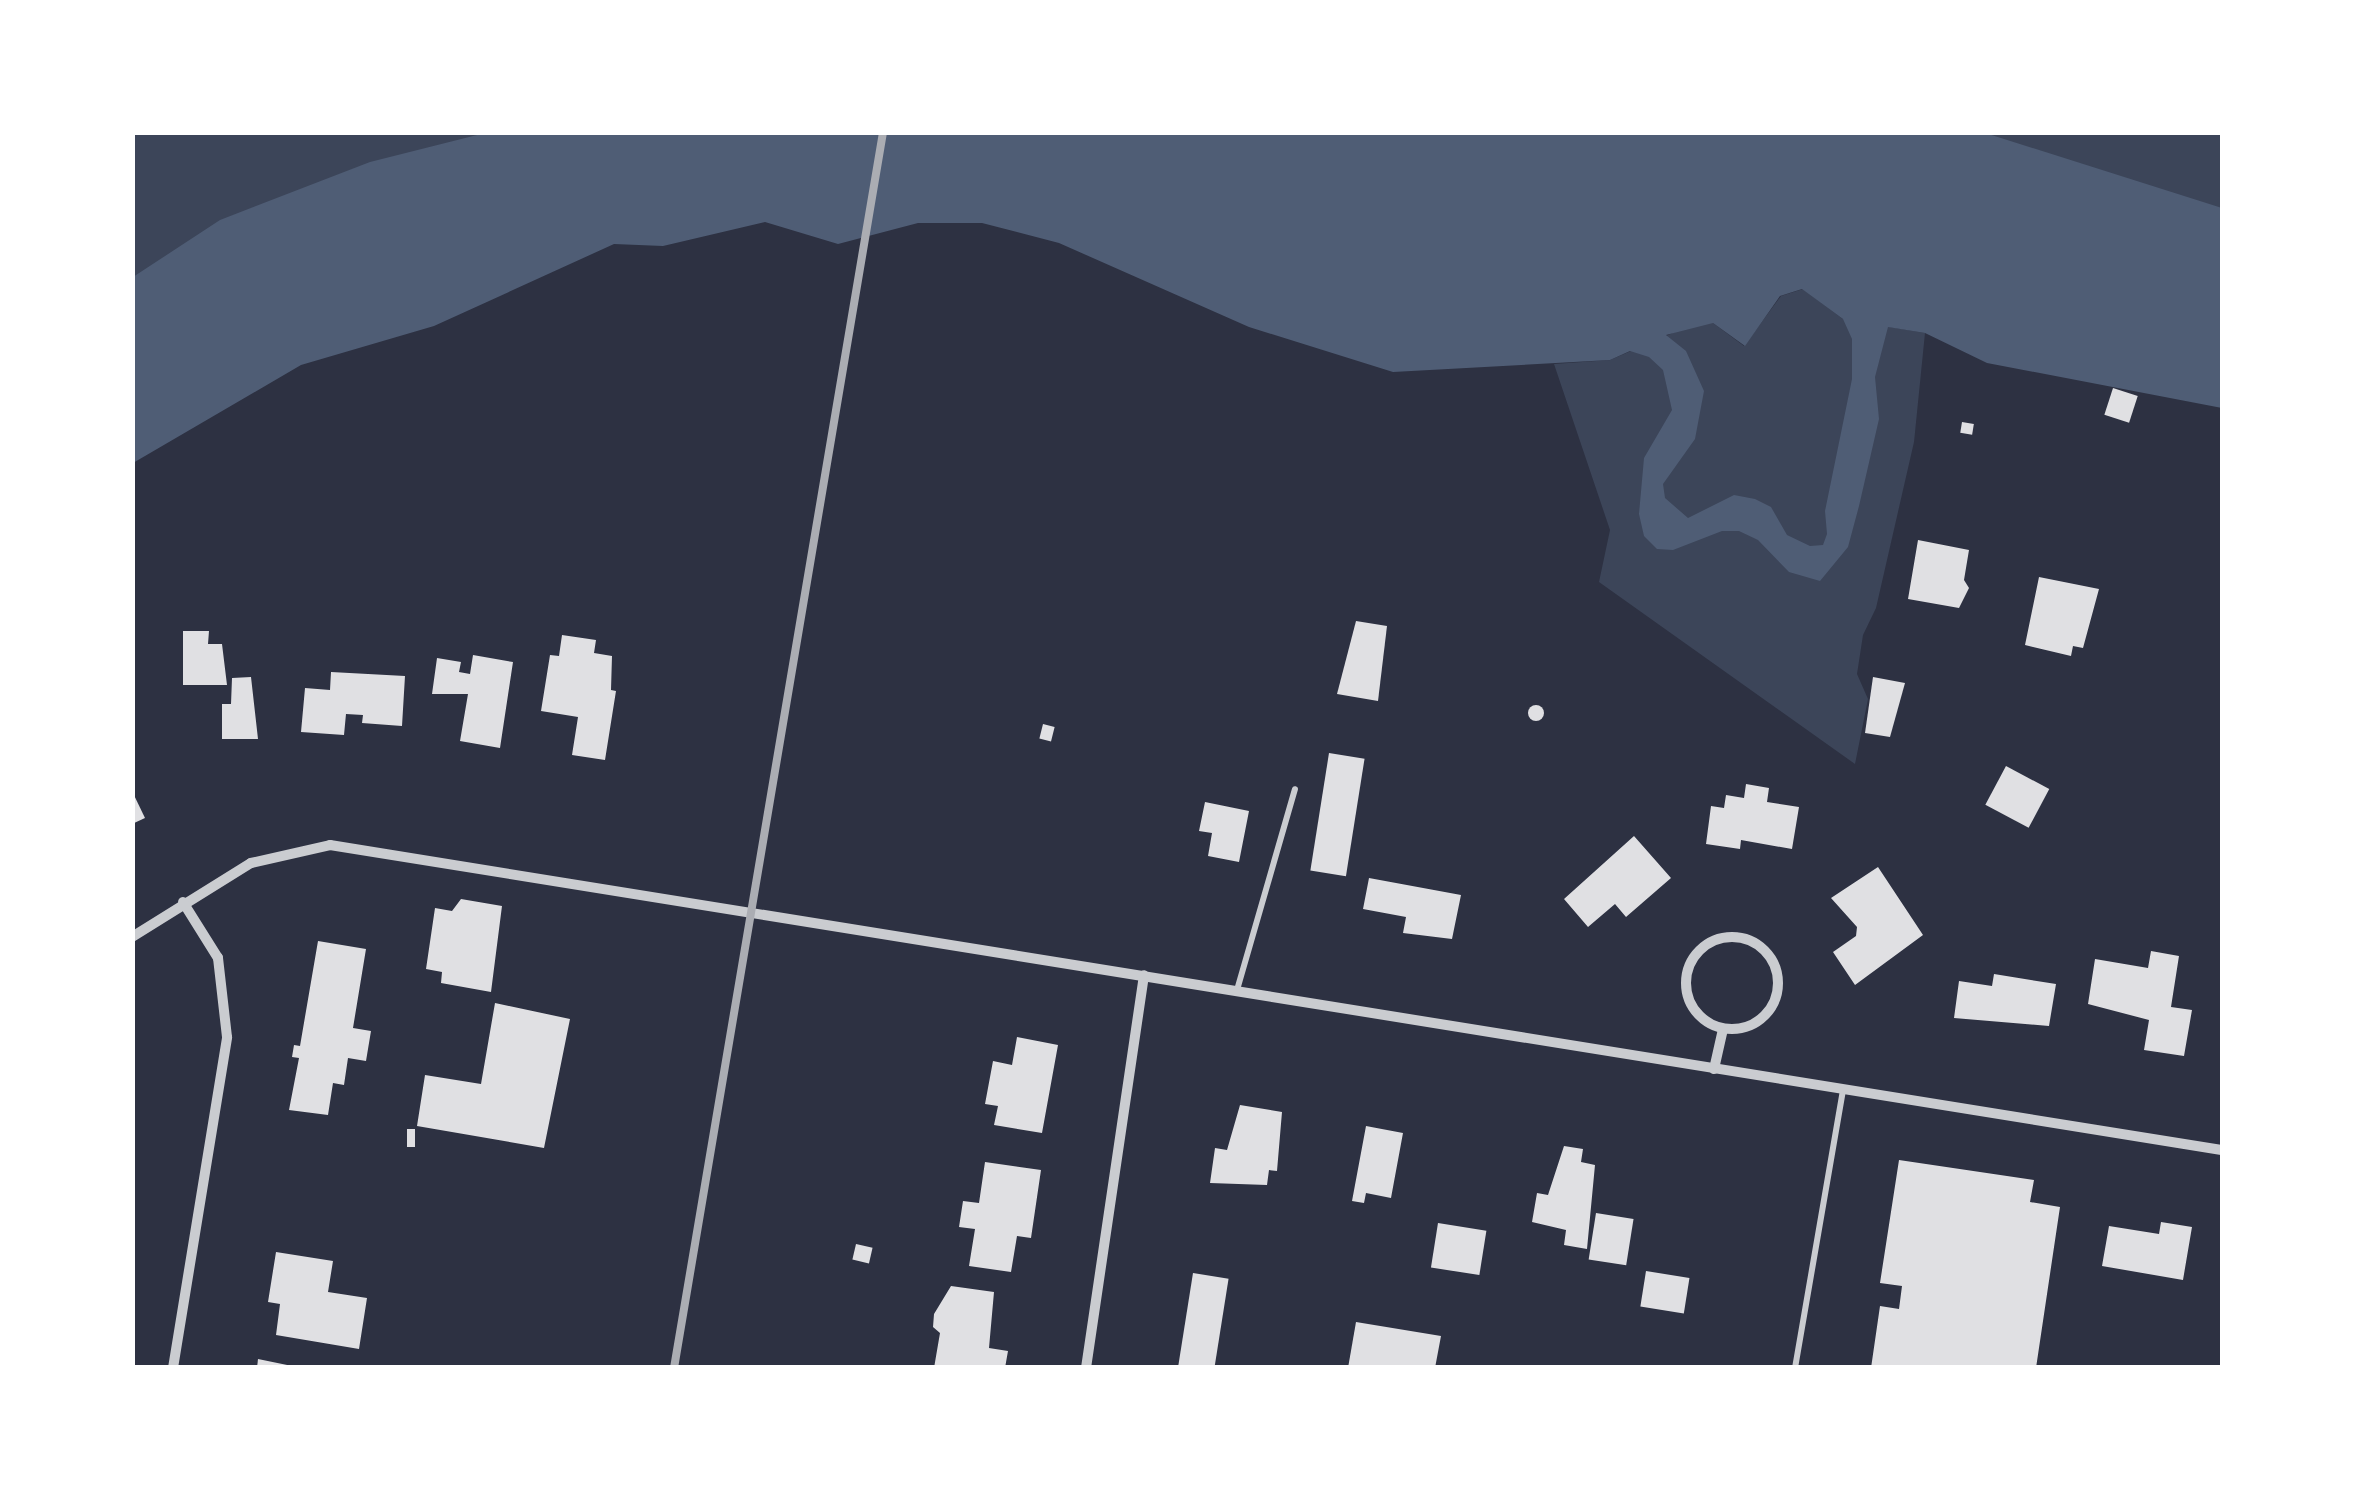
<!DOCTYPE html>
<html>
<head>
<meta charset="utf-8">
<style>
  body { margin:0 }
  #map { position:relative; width:2355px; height:1500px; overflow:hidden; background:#2d3142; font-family:"IBM Plex Sans",sans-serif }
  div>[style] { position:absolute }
  .green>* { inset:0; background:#3c4559 }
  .water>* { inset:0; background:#4f5d75 }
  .building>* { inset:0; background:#e0e0e3; transform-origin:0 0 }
  .round { border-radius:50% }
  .service>* { height:6px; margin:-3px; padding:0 3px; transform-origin:3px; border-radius:3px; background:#caccd0 }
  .minor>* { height:10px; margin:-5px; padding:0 5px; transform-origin:5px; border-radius:5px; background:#caccd0 }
  .minor>.ring { margin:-5px; padding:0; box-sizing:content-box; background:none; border:10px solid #caccd0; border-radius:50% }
  .rail>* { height:8px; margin:-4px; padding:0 4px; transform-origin:4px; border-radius:4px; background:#abadb3 }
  span { translate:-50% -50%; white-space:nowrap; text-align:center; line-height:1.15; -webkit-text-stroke:10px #fff; paint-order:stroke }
  .frame { position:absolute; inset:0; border:135px solid #fff; pointer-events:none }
</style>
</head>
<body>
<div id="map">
  <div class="green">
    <i style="clip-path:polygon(133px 133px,2222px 133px,2222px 311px,757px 156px,133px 379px)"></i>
    <i style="clip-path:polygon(1803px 289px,1843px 319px,1925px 333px,1914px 442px,1876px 608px,1863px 635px,1857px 674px,1868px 699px,1855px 764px,1599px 582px,1610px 530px,1554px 364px,1610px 360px,1696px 323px,1713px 323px,1744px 346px,1781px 296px)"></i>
  </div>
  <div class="water">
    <i style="clip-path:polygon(evenodd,1982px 132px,2222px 208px,2222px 408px,1987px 363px,1925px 333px,1888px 327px,1875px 377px,1879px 419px,1859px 506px,1848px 547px,1820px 581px,1789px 572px,1758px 540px,1739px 531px,1722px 531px,1673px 550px,1657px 549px,1644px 536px,1639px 514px,1644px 458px,1672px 410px,1663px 370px,1649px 357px,1630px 351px,1610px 360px,1393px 372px,1249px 327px,1059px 243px,982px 223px,918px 223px,838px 244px,765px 222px,663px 246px,614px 244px,434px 326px,301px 365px,133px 463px,133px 277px,220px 220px,370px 162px,485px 133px,1982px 132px,1802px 289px,1843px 319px,1852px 339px,1852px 379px,1825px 511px,1827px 534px,1823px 545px,1810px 546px,1787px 535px,1771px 507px,1755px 499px,1734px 495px,1688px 518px,1665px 498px,1663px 484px,1695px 439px,1704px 391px,1686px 351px,1666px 335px,1713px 323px,1745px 346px,1780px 296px,1802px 289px)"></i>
  </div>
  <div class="building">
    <i style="left:2113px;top:388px;width:26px;height:28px;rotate:18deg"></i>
    <i style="left:1962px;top:422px;width:12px;height:11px;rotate:9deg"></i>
    <i style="clip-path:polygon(1918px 540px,1969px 550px,1964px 580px,1969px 588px,1959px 608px,1908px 599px)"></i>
    <i style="clip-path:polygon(2039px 577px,2099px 589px,2083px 648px,2073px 646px,2071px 656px,2025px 645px)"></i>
    <i style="clip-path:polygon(1356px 621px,1387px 626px,1378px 701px,1337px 694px)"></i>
    <i style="clip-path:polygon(183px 631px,209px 631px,208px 644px,222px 644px,227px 685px,183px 685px)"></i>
    <i style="clip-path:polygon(562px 635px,596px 640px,594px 653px,612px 656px,611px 690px,616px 691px,605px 760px,572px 755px,578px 717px,541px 711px,550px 655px,559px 656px)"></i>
    <i style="clip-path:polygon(473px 655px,513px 662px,500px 748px,460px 741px,468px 694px,432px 694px,437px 658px,461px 662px,459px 672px,470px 674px)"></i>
    <i style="clip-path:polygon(331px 672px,405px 676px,402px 726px,362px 723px,363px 715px,346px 714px,344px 735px,301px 732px,305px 688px,330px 690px)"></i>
    <i style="clip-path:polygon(251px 677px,258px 739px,222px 739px,222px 704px,231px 704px,232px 678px)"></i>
    <i style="clip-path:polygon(1873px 677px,1905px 683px,1890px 737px,1865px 733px)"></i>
    <i class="round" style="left:1528px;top:705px;width:16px;height:16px"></i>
    <i style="left:1043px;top:724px;width:12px;height:15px;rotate:14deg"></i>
    <i style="left:1329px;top:753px;width:36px;height:119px;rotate:9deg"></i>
    <i style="left:2006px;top:766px;width:49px;height:44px;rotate:28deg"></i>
    <i style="clip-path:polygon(1746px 784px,1769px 788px,1767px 802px,1799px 807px,1792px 849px,1741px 840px,1740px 849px,1706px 844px,1711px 806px,1724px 808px,1726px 795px,1744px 798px)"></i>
    <i style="clip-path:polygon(132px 791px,145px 818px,132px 824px)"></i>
    <i style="clip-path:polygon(1205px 802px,1249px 811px,1239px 862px,1208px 856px,1212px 833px,1199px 831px)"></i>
    <i style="clip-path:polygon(1634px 836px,1671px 878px,1626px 917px,1615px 904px,1588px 927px,1564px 899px)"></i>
    <i style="clip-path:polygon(1878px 867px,1923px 935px,1855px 985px,1833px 952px,1856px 936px,1857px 927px,1831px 898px)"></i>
    <i style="clip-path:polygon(1369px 878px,1461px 895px,1452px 939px,1403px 933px,1406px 917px,1363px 909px)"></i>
    <i style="clip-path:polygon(461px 899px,502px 906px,491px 992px,441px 983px,442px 972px,426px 969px,435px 908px,452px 911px)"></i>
    <i style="clip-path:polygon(318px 941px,366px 949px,353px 1028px,371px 1031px,366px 1061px,348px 1058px,344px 1085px,333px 1083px,328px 1115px,289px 1110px,299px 1058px,292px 1057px,294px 1045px,300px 1046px)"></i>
    <i style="clip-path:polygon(2151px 951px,2179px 956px,2171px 1007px,2192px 1010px,2184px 1056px,2144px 1050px,2149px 1020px,2088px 1004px,2095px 959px,2148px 968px)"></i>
    <i style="clip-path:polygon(1994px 974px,2056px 984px,2049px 1026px,1954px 1018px,1959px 981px,1992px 986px)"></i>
    <i style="clip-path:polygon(495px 1003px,570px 1019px,544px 1148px,417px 1126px,425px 1075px,481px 1084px)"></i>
    <i style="clip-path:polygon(1017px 1037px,1058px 1045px,1042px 1133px,994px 1125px,998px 1106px,985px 1104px,993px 1061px,1012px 1065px)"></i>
    <i style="clip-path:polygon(1240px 1105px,1282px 1112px,1277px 1171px,1269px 1170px,1267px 1185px,1210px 1183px,1215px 1148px,1227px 1150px)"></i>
    <i style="clip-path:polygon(1366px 1126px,1403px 1133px,1391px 1198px,1366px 1193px,1364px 1203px,1352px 1201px)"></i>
    <i style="left:407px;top:1129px;width:8px;height:18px"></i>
    <i style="clip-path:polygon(1564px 1146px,1583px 1149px,1581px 1162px,1595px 1165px,1587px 1249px,1564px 1245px,1566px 1230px,1532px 1222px,1537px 1193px,1548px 1195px)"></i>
    <i style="clip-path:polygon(1899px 1160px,2034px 1180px,2030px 1202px,2060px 1207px,2036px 1368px,1871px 1368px,1880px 1306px,1899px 1309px,1902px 1286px,1880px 1283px)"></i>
    <i style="clip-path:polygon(985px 1162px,1041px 1170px,1031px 1238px,1017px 1236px,1011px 1272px,969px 1266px,975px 1229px,959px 1227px,963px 1201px,979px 1203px)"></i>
    <i style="left:1596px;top:1213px;width:38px;height:47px;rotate:9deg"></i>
    <i style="clip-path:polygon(2161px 1222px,2192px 1227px,2183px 1280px,2102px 1266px,2109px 1226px,2159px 1234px)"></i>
    <i style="left:1438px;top:1223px;width:49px;height:45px;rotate:9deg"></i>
    <i style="left:856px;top:1244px;width:17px;height:16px;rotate:13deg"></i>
    <i style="clip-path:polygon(276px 1252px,333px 1261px,328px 1292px,367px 1298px,359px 1349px,276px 1335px,280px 1304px,268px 1302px)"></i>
    <i style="left:1646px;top:1271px;width:44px;height:36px;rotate:9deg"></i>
    <i style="left:1193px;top:1273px;width:36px;height:96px;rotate:9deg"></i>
    <i style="clip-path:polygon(951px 1286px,994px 1292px,989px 1348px,1008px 1351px,1005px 1368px,934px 1368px,940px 1333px,933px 1327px,934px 1314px)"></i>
    <i style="clip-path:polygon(1356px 1322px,1441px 1336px,1435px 1368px,1348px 1368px)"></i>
    <i style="clip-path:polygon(258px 1359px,292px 1366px,292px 1368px,257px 1368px)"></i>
  </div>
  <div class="service">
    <i style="left:1237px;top:990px;width:209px;rotate:-73.9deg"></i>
    <i style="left:1795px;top:1368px;width:283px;rotate:-80.2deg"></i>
  </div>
  <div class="minor">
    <i class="ring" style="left:1686px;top:937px;width:82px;height:82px"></i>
    <i style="left:132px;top:937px;width:140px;rotate:-31.9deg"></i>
    <i style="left:251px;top:863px;width:81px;rotate:-12.8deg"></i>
    <i style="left:330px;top:845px;width:1916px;rotate:9.16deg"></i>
    <i style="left:1714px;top:1069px;width:41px;rotate:-77.3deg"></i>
    <i style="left:173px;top:1368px;width:335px;rotate:-80.7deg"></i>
    <i style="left:227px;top:1037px;width:80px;rotate:-96.5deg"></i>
    <i style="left:218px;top:958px;width:66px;rotate:-122deg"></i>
    <i style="left:1086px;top:1368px;width:397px;rotate:-81.6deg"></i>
  </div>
  <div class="rail">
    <i style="left:674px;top:1368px;width:1254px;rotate:-80.4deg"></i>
  </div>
  <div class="frame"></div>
</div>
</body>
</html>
